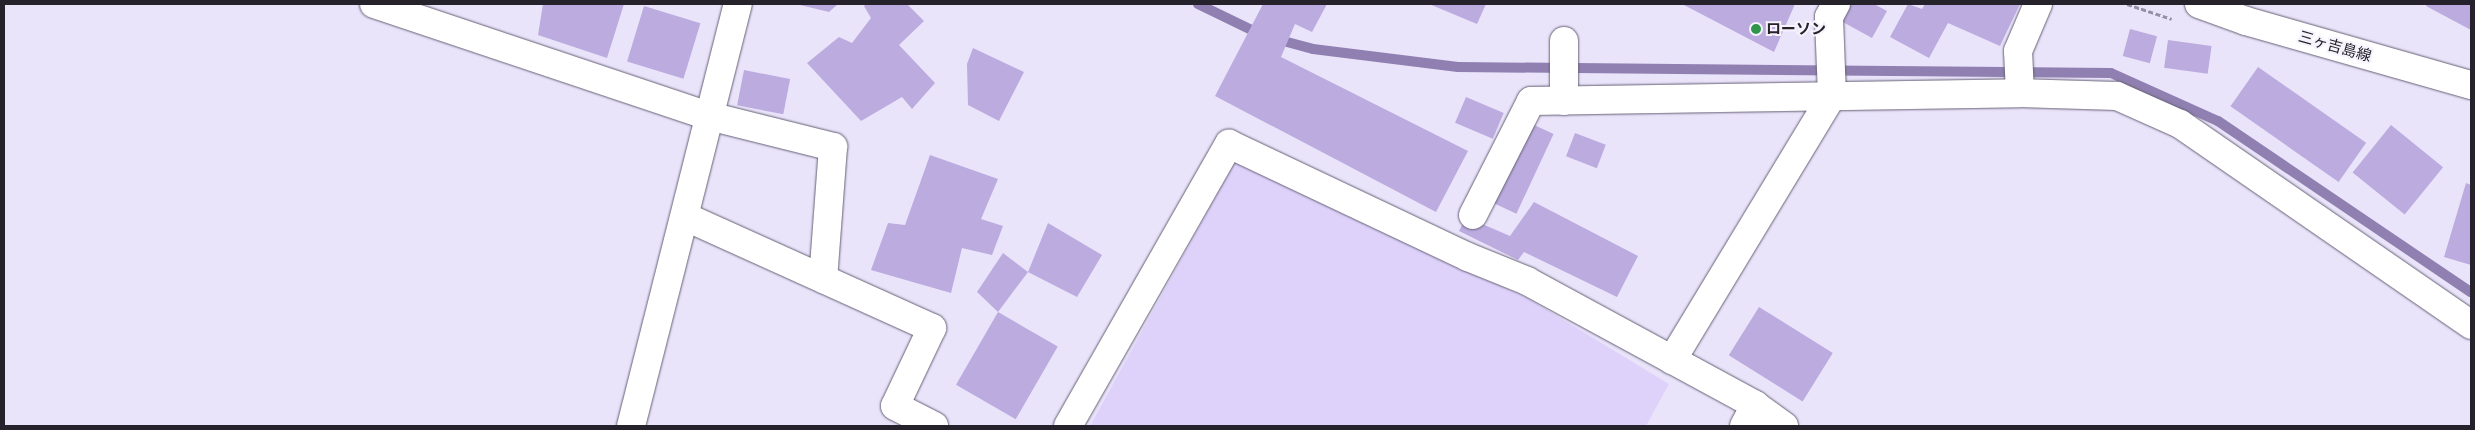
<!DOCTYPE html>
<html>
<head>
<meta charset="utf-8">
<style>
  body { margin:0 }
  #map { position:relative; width:2475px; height:430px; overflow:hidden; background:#eae4fb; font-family:"IBM Plex Sans","Noto Sans JP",sans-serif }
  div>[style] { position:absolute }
  .green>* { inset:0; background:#ded2fb }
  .stream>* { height:10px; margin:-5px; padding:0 5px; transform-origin:5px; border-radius:5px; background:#9080b1 }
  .building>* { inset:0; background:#bbabdf; transform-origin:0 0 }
  .path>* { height:3px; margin-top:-1.5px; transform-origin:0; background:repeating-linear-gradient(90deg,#9691a2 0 5px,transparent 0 7.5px) }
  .roads { filter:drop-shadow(0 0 1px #666074) drop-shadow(0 0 1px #666074) }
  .street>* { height:28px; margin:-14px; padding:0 14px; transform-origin:14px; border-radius:14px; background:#fff }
  .secondary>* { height:28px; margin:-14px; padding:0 14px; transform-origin:14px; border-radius:14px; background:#fff }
  .dots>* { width:14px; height:14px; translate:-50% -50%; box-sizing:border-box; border:2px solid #f6f3fd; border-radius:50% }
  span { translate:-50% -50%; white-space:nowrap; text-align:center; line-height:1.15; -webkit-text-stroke:4px #f6f3fd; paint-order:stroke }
  .poi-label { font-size:15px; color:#25222b; font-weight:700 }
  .left { translate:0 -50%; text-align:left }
  .street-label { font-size:15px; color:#25222b }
  .frame { position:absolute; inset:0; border:5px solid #25222b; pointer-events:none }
</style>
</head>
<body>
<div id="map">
  <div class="green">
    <i style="clip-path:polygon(1235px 161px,1529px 299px,1669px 384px,1646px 426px,1090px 426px)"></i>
  </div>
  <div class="stream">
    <i style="left:1198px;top:4px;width:71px;rotate:25.8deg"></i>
    <i style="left:1276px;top:39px;width:38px;rotate:15deg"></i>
    <i style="left:1313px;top:49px;width:146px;rotate:7.1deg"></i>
    <i style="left:1458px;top:67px;width:653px;rotate:0.53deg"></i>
    <i style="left:2111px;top:73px;width:117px;rotate:24.2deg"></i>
    <i style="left:2218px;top:121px;width:305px;rotate:34.1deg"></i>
  </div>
  <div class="building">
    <i style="clip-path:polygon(543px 4px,624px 4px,607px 58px,538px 35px)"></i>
    <i style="clip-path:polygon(796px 4px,838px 4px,829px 12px)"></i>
    <i style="clip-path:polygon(866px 4px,907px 4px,924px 21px,899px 45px,935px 83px,912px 109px,902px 97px,861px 121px,807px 63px,839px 37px,852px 43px,871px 18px,864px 6px)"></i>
    <i style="clip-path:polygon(1263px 4px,1327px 4px,1312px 32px,1295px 24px,1281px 57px,1468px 151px,1436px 212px,1215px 96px)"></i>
    <i style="clip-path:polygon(1429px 4px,1486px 4px,1477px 24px)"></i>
    <i style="clip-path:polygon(1682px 4px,1795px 4px,1774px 52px)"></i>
    <i style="clip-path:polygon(1851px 4px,1874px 4px,1887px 11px,1872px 38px,1841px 21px)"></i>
    <i style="clip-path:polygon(1908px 4px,1922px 9px,1925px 4px,2020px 4px,2000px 46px,1948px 23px,1929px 58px,1890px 37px)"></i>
    <i style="clip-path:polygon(2427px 4px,2471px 4px,2471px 30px,2426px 6px)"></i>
    <i style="left:644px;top:6px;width:59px;height:58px;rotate:17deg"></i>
    <i style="left:2130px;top:29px;width:28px;height:28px;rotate:15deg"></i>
    <i style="left:2168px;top:40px;width:44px;height:28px;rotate:8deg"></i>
    <i style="clip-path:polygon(973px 48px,1024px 72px,999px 121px,968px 105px,967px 64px)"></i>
    <i style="left:2258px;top:67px;width:132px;height:48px;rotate:35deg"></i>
    <i style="left:744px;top:70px;width:47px;height:36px;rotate:11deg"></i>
    <i style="left:1466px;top:97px;width:41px;height:28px;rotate:23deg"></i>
    <i style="left:1530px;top:123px;width:26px;height:88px;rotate:25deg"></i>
    <i style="left:2391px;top:125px;width:67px;height:61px;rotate:39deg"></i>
    <i style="left:1575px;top:133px;width:33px;height:25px;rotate:21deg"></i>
    <i style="clip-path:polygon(930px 155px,998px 179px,981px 219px,1003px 226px,992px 255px,962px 248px,951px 293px,871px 270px,888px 223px,905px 225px)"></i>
    <i style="clip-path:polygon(2466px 183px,2471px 185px,2471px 265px,2444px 257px)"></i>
    <i style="clip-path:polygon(1534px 202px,1638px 256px,1617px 297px,1524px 252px,1518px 260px,1459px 231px,1466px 217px,1510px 236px)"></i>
    <i style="clip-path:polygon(1048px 223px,1102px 255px,1077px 297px,1028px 272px)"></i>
    <i style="clip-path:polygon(1003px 253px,1028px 272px,998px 312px,977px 292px)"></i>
    <i style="left:1759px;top:307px;width:87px;height:57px;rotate:32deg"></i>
    <i style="left:998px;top:312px;width:69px;height:84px;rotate:30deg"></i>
  </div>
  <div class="path">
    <i style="left:2127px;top:4px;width:47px;rotate:18.4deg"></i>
  </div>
  <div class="roads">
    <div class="street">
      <i style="left:374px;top:4px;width:353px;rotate:18.5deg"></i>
      <i style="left:709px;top:116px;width:128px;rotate:14deg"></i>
      <i style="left:833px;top:147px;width:132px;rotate:94.3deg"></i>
      <i style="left:2020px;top:93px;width:42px;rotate:-92.7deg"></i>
      <i style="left:2018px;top:51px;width:51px;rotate:-66.9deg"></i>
      <i style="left:1564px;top:101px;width:60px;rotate:-90deg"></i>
      <i style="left:1473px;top:215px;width:128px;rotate:-63deg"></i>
      <i style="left:1531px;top:101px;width:489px;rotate:-0.9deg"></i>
      <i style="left:2020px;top:93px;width:97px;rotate:1.8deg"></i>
      <i style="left:2117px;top:96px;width:69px;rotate:24deg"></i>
      <i style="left:2180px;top:124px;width:354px;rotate:34.6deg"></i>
      <i style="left:686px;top:217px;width:270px;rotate:24.3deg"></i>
      <i style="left:932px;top:328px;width:86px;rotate:115.4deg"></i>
      <i style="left:895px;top:406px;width:44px;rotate:27.1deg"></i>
      <i style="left:1672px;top:360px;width:309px;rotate:-58.8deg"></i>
      <i style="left:1832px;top:96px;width:79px;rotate:-92.2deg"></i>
      <i style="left:1829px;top:17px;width:15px;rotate:-62deg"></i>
      <i style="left:631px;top:426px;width:435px;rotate:-75.8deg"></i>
      <i style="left:1068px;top:426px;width:325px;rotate:-60.3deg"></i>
      <i style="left:1229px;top:144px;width:264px;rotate:25.3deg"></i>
      <i style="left:1468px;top:257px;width:64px;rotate:22.1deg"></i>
      <i style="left:1527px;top:281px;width:260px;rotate:28.5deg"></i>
      <i style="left:1744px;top:426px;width:24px;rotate:-62deg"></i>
      <i style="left:1755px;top:405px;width:36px;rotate:36deg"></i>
    </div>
    <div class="secondary">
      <i style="left:2199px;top:4px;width:50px;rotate:19.9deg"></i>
      <i style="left:2246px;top:21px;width:234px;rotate:15.9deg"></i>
    </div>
  </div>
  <div class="dots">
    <i style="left:1756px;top:29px;background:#2f954a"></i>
  </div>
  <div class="poi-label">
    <span class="left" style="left:1766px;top:29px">ローソン</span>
  </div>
  <div class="street-label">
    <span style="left:2335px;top:46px;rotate:16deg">三ヶ吉島線</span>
  </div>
  <div class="frame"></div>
</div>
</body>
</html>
